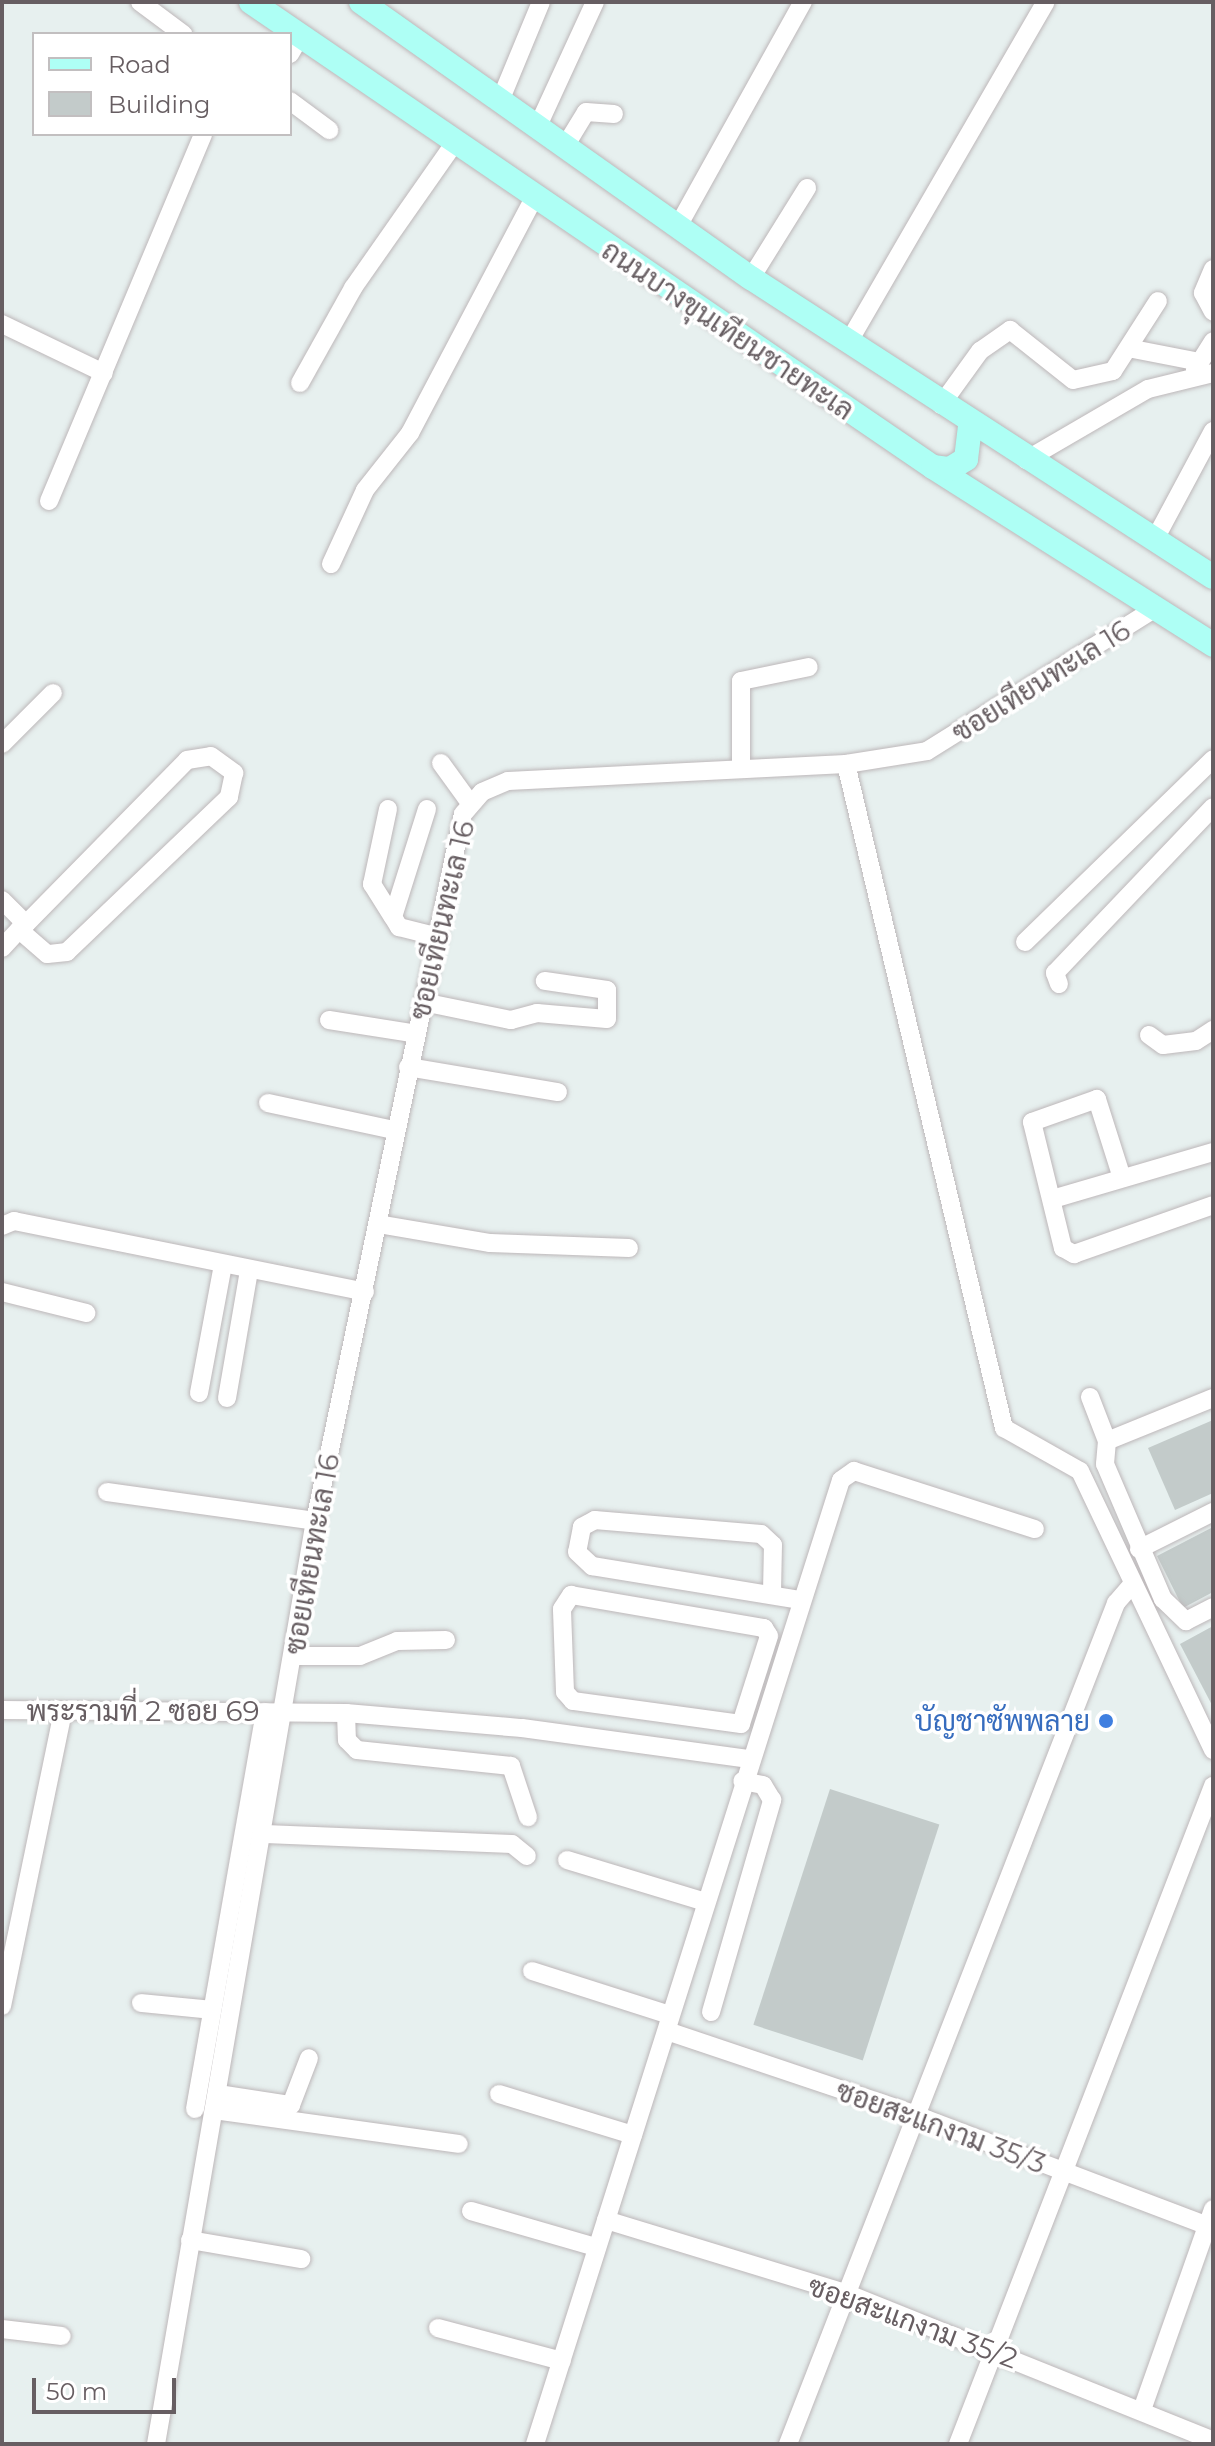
<!DOCTYPE html>
<html>
<head>
<meta charset="utf-8">
<style>
  body { margin:0 }
  #map { position:relative; width:1215px; height:2446px; overflow:hidden; background:#e7f0ef; font-family:Montserrat,Sarabun,sans-serif }
  div>[style] { position:absolute }
  .building>* { inset:0; background:#c3cbca; transform-origin:0 0 }
  .roads { filter:drop-shadow(0 0 2px #bdb7b9) drop-shadow(0 0 2px #bdb7b9) }
  .minor>* { height:18px; margin:-9px; padding:0 9px; transform-origin:9px; border-radius:9px; background:#fff }
  .major>* { height:24px; margin:-12px; padding:0 12px; transform-origin:12px; border-radius:12px; background:#aefff5 }
  .dots>* { width:22px; height:22px; translate:-50% -50%; box-sizing:border-box; border:4px solid #fff; border-radius:50% }
  span { translate:-50% -50%; white-space:nowrap; text-align:center; line-height:1.15; -webkit-text-stroke:7px #fff; paint-order:stroke }
  .street-label { font-size:28px; color:#675e62 }
  .shop-label { font-size:28px; color:#366cbe }
  .right { translate:-100% -50%; text-align:right }
  .frame { position:absolute; inset:0; border:4px solid #675e62; pointer-events:none }
  .legend { position:absolute; left:32px; top:32px; width:260px; height:104px; box-sizing:border-box; background:#fff; border:2px solid #c2bfc0; margin:0; padding:10px 14px; list-style:none; font-size:24px; color:#675e62 }
  .legend li { display:flex; align-items:center; gap:16px; height:40px }
  .legend b { width:40px; border:2px solid #c2bfc0 }
  .scale { position:absolute; left:32px; top:2378px; width:144px; height:36px; box-sizing:border-box; border:4px solid #675e62; border-top:0; padding-left:10px; font-size:24px; line-height:28px; white-space:nowrap; color:#675e62; -webkit-text-stroke:6px #fff; paint-order:stroke }
</style>
</head>
<body>
<div id="map">
  <div class="building">
    <i style="clip-path:polygon(1213px 1420px,1213px 1493px,1175px 1510px,1148px 1448px)"></i>
    <i style="clip-path:polygon(1213px 1527px,1213px 1592px,1183px 1608px,1157px 1556px)"></i>
    <i style="clip-path:polygon(1213px 1626px,1213px 1707px,1180px 1644px)"></i>
    <i style="left:830px;top:1789px;width:115px;height:248px;rotate:18deg"></i>
  </div>
  <div class="roads">
    <div class="minor">
      <i style="left:140px;top:2px;width:54px;rotate:36.7deg"></i>
      <i style="left:290px;top:54px;width:20px;rotate:-60deg"></i>
      <i style="left:290px;top:101px;width:49px;rotate:36.6deg"></i>
      <i style="left:500px;top:101px;width:107px;rotate:-67.5deg"></i>
      <i style="left:537px;top:128px;width:139px;rotate:-65.3deg"></i>
      <i style="left:564px;top:148px;width:42px;rotate:-58.6deg"></i>
      <i style="left:586px;top:112px;width:28px;rotate:4deg"></i>
      <i style="left:677px;top:228px;width:259px;rotate:-60.9deg"></i>
      <i style="left:1213px;top:269px;width:26px;rotate:113deg"></i>
      <i style="left:1203px;top:293px;width:21px;rotate:62deg"></i>
      <i style="left:751px;top:278px;width:106px;rotate:-58.1deg"></i>
      <i style="left:2px;top:324px;width:113px;rotate:25.7deg"></i>
      <i style="left:848px;top:343px;width:394px;rotate:-59.9deg"></i>
      <i style="left:1133px;top:349px;width:68px;rotate:11deg"></i>
      <i style="left:1195px;top:370px;width:34px;rotate:-58deg"></i>
      <i style="left:300px;top:383px;width:109px;rotate:-60.8deg"></i>
      <i style="left:353px;top:288px;width:176px;rotate:-55deg"></i>
      <i style="left:941px;top:405px;width:67px;rotate:-54.2deg"></i>
      <i style="left:980px;top:351px;width:37px;rotate:-35deg"></i>
      <i style="left:1010px;top:330px;width:80px;rotate:38.4deg"></i>
      <i style="left:1073px;top:380px;width:41px;rotate:-12.7deg"></i>
      <i style="left:1113px;top:371px;width:83px;rotate:-57.3deg"></i>
      <i style="left:1026px;top:460px;width:141px;rotate:-30.2deg"></i>
      <i style="left:1148px;top:389px;width:67px;rotate:-13.8deg"></i>
      <i style="left:49px;top:501px;width:398px;rotate:-67.2deg"></i>
      <i style="left:1154px;top:541px;width:125px;rotate:-61.8deg"></i>
      <i style="left:331px;top:564px;width:81px;rotate:-65.3deg"></i>
      <i style="left:365px;top:490px;width:73px;rotate:-51.7deg"></i>
      <i style="left:410px;top:433px;width:263px;rotate:-62.2deg"></i>
      <i style="left:2px;top:744px;width:72px;rotate:-45deg"></i>
      <i style="left:441px;top:763px;width:49px;rotate:54.1deg"></i>
      <i style="left:846px;top:764px;width:683px;rotate:76.62deg"></i>
      <i style="left:1004px;top:1428px;width:87px;rotate:29.5deg"></i>
      <i style="left:1080px;top:1471px;width:309px;rotate:64.5deg"></i>
      <i style="left:741px;top:766px;width:85px;rotate:-90deg"></i>
      <i style="left:741px;top:681px;width:69px;rotate:-11.6deg"></i>
      <i style="left:388px;top:809px;width:77px;rotate:102deg"></i>
      <i style="left:372px;top:884px;width:39px;rotate:58deg"></i>
      <i style="left:427px;top:809px;width:113px;rotate:107.5deg"></i>
      <i style="left:393px;top:917px;width:12px;rotate:59deg"></i>
      <i style="left:399px;top:927px;width:41px;rotate:14deg"></i>
      <i style="left:2px;top:900px;width:34px;rotate:45deg"></i>
      <i style="left:1025px;top:942px;width:262px;rotate:-44.2deg"></i>
      <i style="left:2px;top:948px;width:25px;rotate:-47deg"></i>
      <i style="left:19px;top:930px;width:9px;rotate:-41deg"></i>
      <i style="left:26px;top:924px;width:230px;rotate:-45.5deg"></i>
      <i style="left:187px;top:760px;width:24px;rotate:-9deg"></i>
      <i style="left:211px;top:756px;width:29px;rotate:36deg"></i>
      <i style="left:234px;top:773px;width:25px;rotate:102deg"></i>
      <i style="left:229px;top:797px;width:224px;rotate:136.3deg"></i>
      <i style="left:67px;top:952px;width:20px;rotate:174deg"></i>
      <i style="left:47px;top:954px;width:37px;rotate:-139deg"></i>
      <i style="left:1059px;top:984px;width:12px;rotate:-110deg"></i>
      <i style="left:1055px;top:973px;width:229px;rotate:-46.4deg"></i>
      <i style="left:423px;top:1002px;width:90px;rotate:11.6deg"></i>
      <i style="left:511px;top:1020px;width:27px;rotate:-15deg"></i>
      <i style="left:537px;top:1013px;width:70px;rotate:4.9deg"></i>
      <i style="left:607px;top:1019px;width:29px;rotate:-90deg"></i>
      <i style="left:607px;top:990px;width:63px;rotate:-171.7deg"></i>
      <i style="left:329px;top:1020px;width:89px;rotate:9deg"></i>
      <i style="left:1149px;top:1035px;width:17px;rotate:36deg"></i>
      <i style="left:1163px;top:1045px;width:33px;rotate:-7deg"></i>
      <i style="left:1196px;top:1041px;width:20px;rotate:-33deg"></i>
      <i style="left:408px;top:1067px;width:152px;rotate:9.5deg"></i>
      <i style="left:268px;top:1103px;width:129px;rotate:12.1deg"></i>
      <i style="left:1122px;top:1178px;width:83px;rotate:-107.6deg"></i>
      <i style="left:1097px;top:1099px;width:69px;rotate:160.5deg"></i>
      <i style="left:1032px;top:1122px;width:130px;rotate:76.2deg"></i>
      <i style="left:1063px;top:1248px;width:13px;rotate:29deg"></i>
      <i style="left:1074px;top:1254px;width:147px;rotate:-19.4deg"></i>
      <i style="left:1056px;top:1198px;width:164px;rotate:-16.3deg"></i>
      <i style="left:378px;top:1224px;width:114px;rotate:9.6deg"></i>
      <i style="left:490px;top:1243px;width:139px;rotate:2.1deg"></i>
      <i style="left:2px;top:1226px;width:13px;rotate:-23deg"></i>
      <i style="left:14px;top:1221px;width:358px;rotate:11.4deg"></i>
      <i style="left:2px;top:1292px;width:87px;rotate:14deg"></i>
      <i style="left:199px;top:1393px;width:130px;rotate:-79.4deg"></i>
      <i style="left:1090px;top:1397px;width:47px;rotate:68.9deg"></i>
      <i style="left:1107px;top:1441px;width:23px;rotate:95deg"></i>
      <i style="left:1105px;top:1464px;width:147px;rotate:66.8deg"></i>
      <i style="left:1163px;top:1599px;width:32px;rotate:44deg"></i>
      <i style="left:1186px;top:1621px;width:30px;rotate:-27deg"></i>
      <i style="left:227px;top:1398px;width:130px;rotate:-80.2deg"></i>
      <i style="left:1107px;top:1441px;width:114px;rotate:-22.1deg"></i>
      <i style="left:107px;top:1492px;width:210px;rotate:7.9deg"></i>
      <i style="left:1139px;top:1549px;width:83px;rotate:-26.6deg"></i>
      <i style="left:772px;top:1592px;width:47px;rotate:-88.8deg"></i>
      <i style="left:773px;top:1545px;width:16px;rotate:-137deg"></i>
      <i style="left:761px;top:1534px;width:167px;rotate:-175.2deg"></i>
      <i style="left:595px;top:1520px;width:15px;rotate:152deg"></i>
      <i style="left:582px;top:1527px;width:25px;rotate:101deg"></i>
      <i style="left:577px;top:1552px;width:21px;rotate:43deg"></i>
      <i style="left:592px;top:1566px;width:210px;rotate:9.3deg"></i>
      <i style="left:571px;top:1595px;width:196px;rotate:9.7deg"></i>
      <i style="left:764px;top:1628px;width:9px;rotate:58deg"></i>
      <i style="left:769px;top:1636px;width:92px;rotate:107.7deg"></i>
      <i style="left:741px;top:1724px;width:170px;rotate:-172.2deg"></i>
      <i style="left:573px;top:1701px;width:12px;rotate:-132deg"></i>
      <i style="left:565px;top:1692px;width:83px;rotate:-92.1deg"></i>
      <i style="left:562px;top:1609px;width:17px;rotate:-57deg"></i>
      <i style="left:293px;top:1656px;width:67px"></i>
      <i style="left:360px;top:1656px;width:40px;rotate:-22deg"></i>
      <i style="left:397px;top:1641px;width:49px;rotate:-1.2deg"></i>
      <i style="left:2px;top:1710px;width:344px;rotate:0.5deg"></i>
      <i style="left:346px;top:1713px;width:177px;rotate:4.9deg"></i>
      <i style="left:522px;top:1728px;width:228px;rotate:7.8deg"></i>
      <i style="left:346px;top:1713px;width:27px;rotate:88deg"></i>
      <i style="left:347px;top:1740px;width:14px;rotate:45deg"></i>
      <i style="left:357px;top:1750px;width:155px;rotate:5.9deg"></i>
      <i style="left:511px;top:1766px;width:54px;rotate:71.6deg"></i>
      <i style="left:265px;top:1834px;width:247px;rotate:2.3deg"></i>
      <i style="left:512px;top:1844px;width:19px;rotate:39deg"></i>
      <i style="left:567px;top:1860px;width:144px;rotate:16.9deg"></i>
      <i style="left:532px;top:1971px;width:145px;rotate:17.7deg"></i>
      <i style="left:141px;top:2003px;width:71px;rotate:5.6deg"></i>
      <i style="left:2px;top:2006px;width:301px;rotate:-78.3deg"></i>
      <i style="left:711px;top:2012px;width:221px;rotate:-73.9deg"></i>
      <i style="left:772px;top:1800px;width:17px;rotate:-121deg"></i>
      <i style="left:763px;top:1785px;width:21px;rotate:-169deg"></i>
      <i style="left:667px;top:2031px;width:260px;rotate:18.6deg"></i>
      <i style="left:913px;top:2114px;width:321px;rotate:20.8deg"></i>
      <i style="left:218px;top:2094px;width:74px;rotate:8.6deg"></i>
      <i style="left:291px;top:2105px;width:50px;rotate:-69deg"></i>
      <i style="left:499px;top:2094px;width:140px;rotate:17deg"></i>
      <i style="left:195px;top:2109px;width:403px;rotate:-80deg"></i>
      <i style="left:214px;top:2110px;width:247px;rotate:7.9deg"></i>
      <i style="left:471px;top:2211px;width:130px;rotate:16.1deg"></i>
      <i style="left:606px;top:2220px;width:253px;rotate:17deg"></i>
      <i style="left:848px;top:2294px;width:393px;rotate:21.9deg"></i>
      <i style="left:190px;top:2240px;width:113px;rotate:9.7deg"></i>
      <i style="left:438px;top:2328px;width:128px;rotate:14.9deg"></i>
      <i style="left:2px;top:2329px;width:60px;rotate:6.7deg"></i>
      <i style="left:1143px;top:2407px;width:210px;rotate:-70.5deg"></i>
      <i style="left:156px;top:2444px;width:937px;rotate:-80.23deg"></i>
      <i style="left:315px;top:1521px;width:722px;rotate:-78.18deg"></i>
      <i style="left:463px;top:814px;width:29px;rotate:-49deg"></i>
      <i style="left:482px;top:792px;width:28px;rotate:-23deg"></i>
      <i style="left:508px;top:781px;width:338px;rotate:-2.9deg"></i>
      <i style="left:846px;top:764px;width:82px;rotate:-9.1deg"></i>
      <i style="left:927px;top:751px;width:270px;rotate:-32deg"></i>
      <i style="left:535px;top:2444px;width:1011px;rotate:-72.39deg"></i>
      <i style="left:841px;top:1480px;width:16px;rotate:-35deg"></i>
      <i style="left:854px;top:1471px;width:190px;rotate:17.8deg"></i>
      <i style="left:788px;top:2444px;width:903px;rotate:-68.69deg"></i>
      <i style="left:1116px;top:1603px;width:21px;rotate:-49deg"></i>
      <i style="left:958px;top:2444px;width:706px;rotate:-68.82deg"></i>
    </div>
    <div class="major">
      <i style="left:251px;top:2px;width:825px;rotate:34.29deg"></i>
      <i style="left:933px;top:467px;width:332px;rotate:32.4deg"></i>
      <i style="left:361px;top:2px;width:478px;rotate:35.3deg"></i>
      <i style="left:751px;top:278px;width:550px;rotate:32.91deg"></i>
      <i style="left:933px;top:467px;width:17px;rotate:7deg"></i>
      <i style="left:950px;top:469px;width:19px;rotate:-32deg"></i>
      <i style="left:966px;top:459px;width:35px;rotate:-83deg"></i>
    </div>
  </div>
  <div class="dots">
    <i style="left:1106px;top:1721px;background:#3f7fe0"></i>
  </div>
  <div class="street-label">
    <span style="left:728px;top:330px;rotate:34deg">ถนนบางขุนเทียนชายทะเล</span>
    <span style="left:1041px;top:681px;rotate:-32deg">ซอยเทียนทะเล 16</span>
    <span style="left:442px;top:920px;rotate:-77deg">ซอยเทียนทะเล 16</span>
    <span style="left:312px;top:1554px;rotate:-80deg">ซอยเทียนทะเล 16</span>
    <span style="left:143px;top:1711px">พระรามที่ 2 ซอย 69</span>
    <span style="left:941px;top:2127px;rotate:20deg">ซอยสะแกงาม 35/3</span>
    <span style="left:913px;top:2322px;rotate:20deg">ซอยสะแกงาม 35/2</span>
  </div>
  <div class="shop-label">
    <span class="right" style="left:1090px;top:1721px">บัญชาซัพพลาย</span>
  </div>
  <div class="frame"></div>
  <ul class="legend">
  <li><b style="height:10px;background:#aefff5"></b>Road</li>
  <li><b style="height:22px;background:#c3cbca"></b>Building</li>
  </ul>
  <div class="scale">50 m</div>
</div>
</body>
</html>
